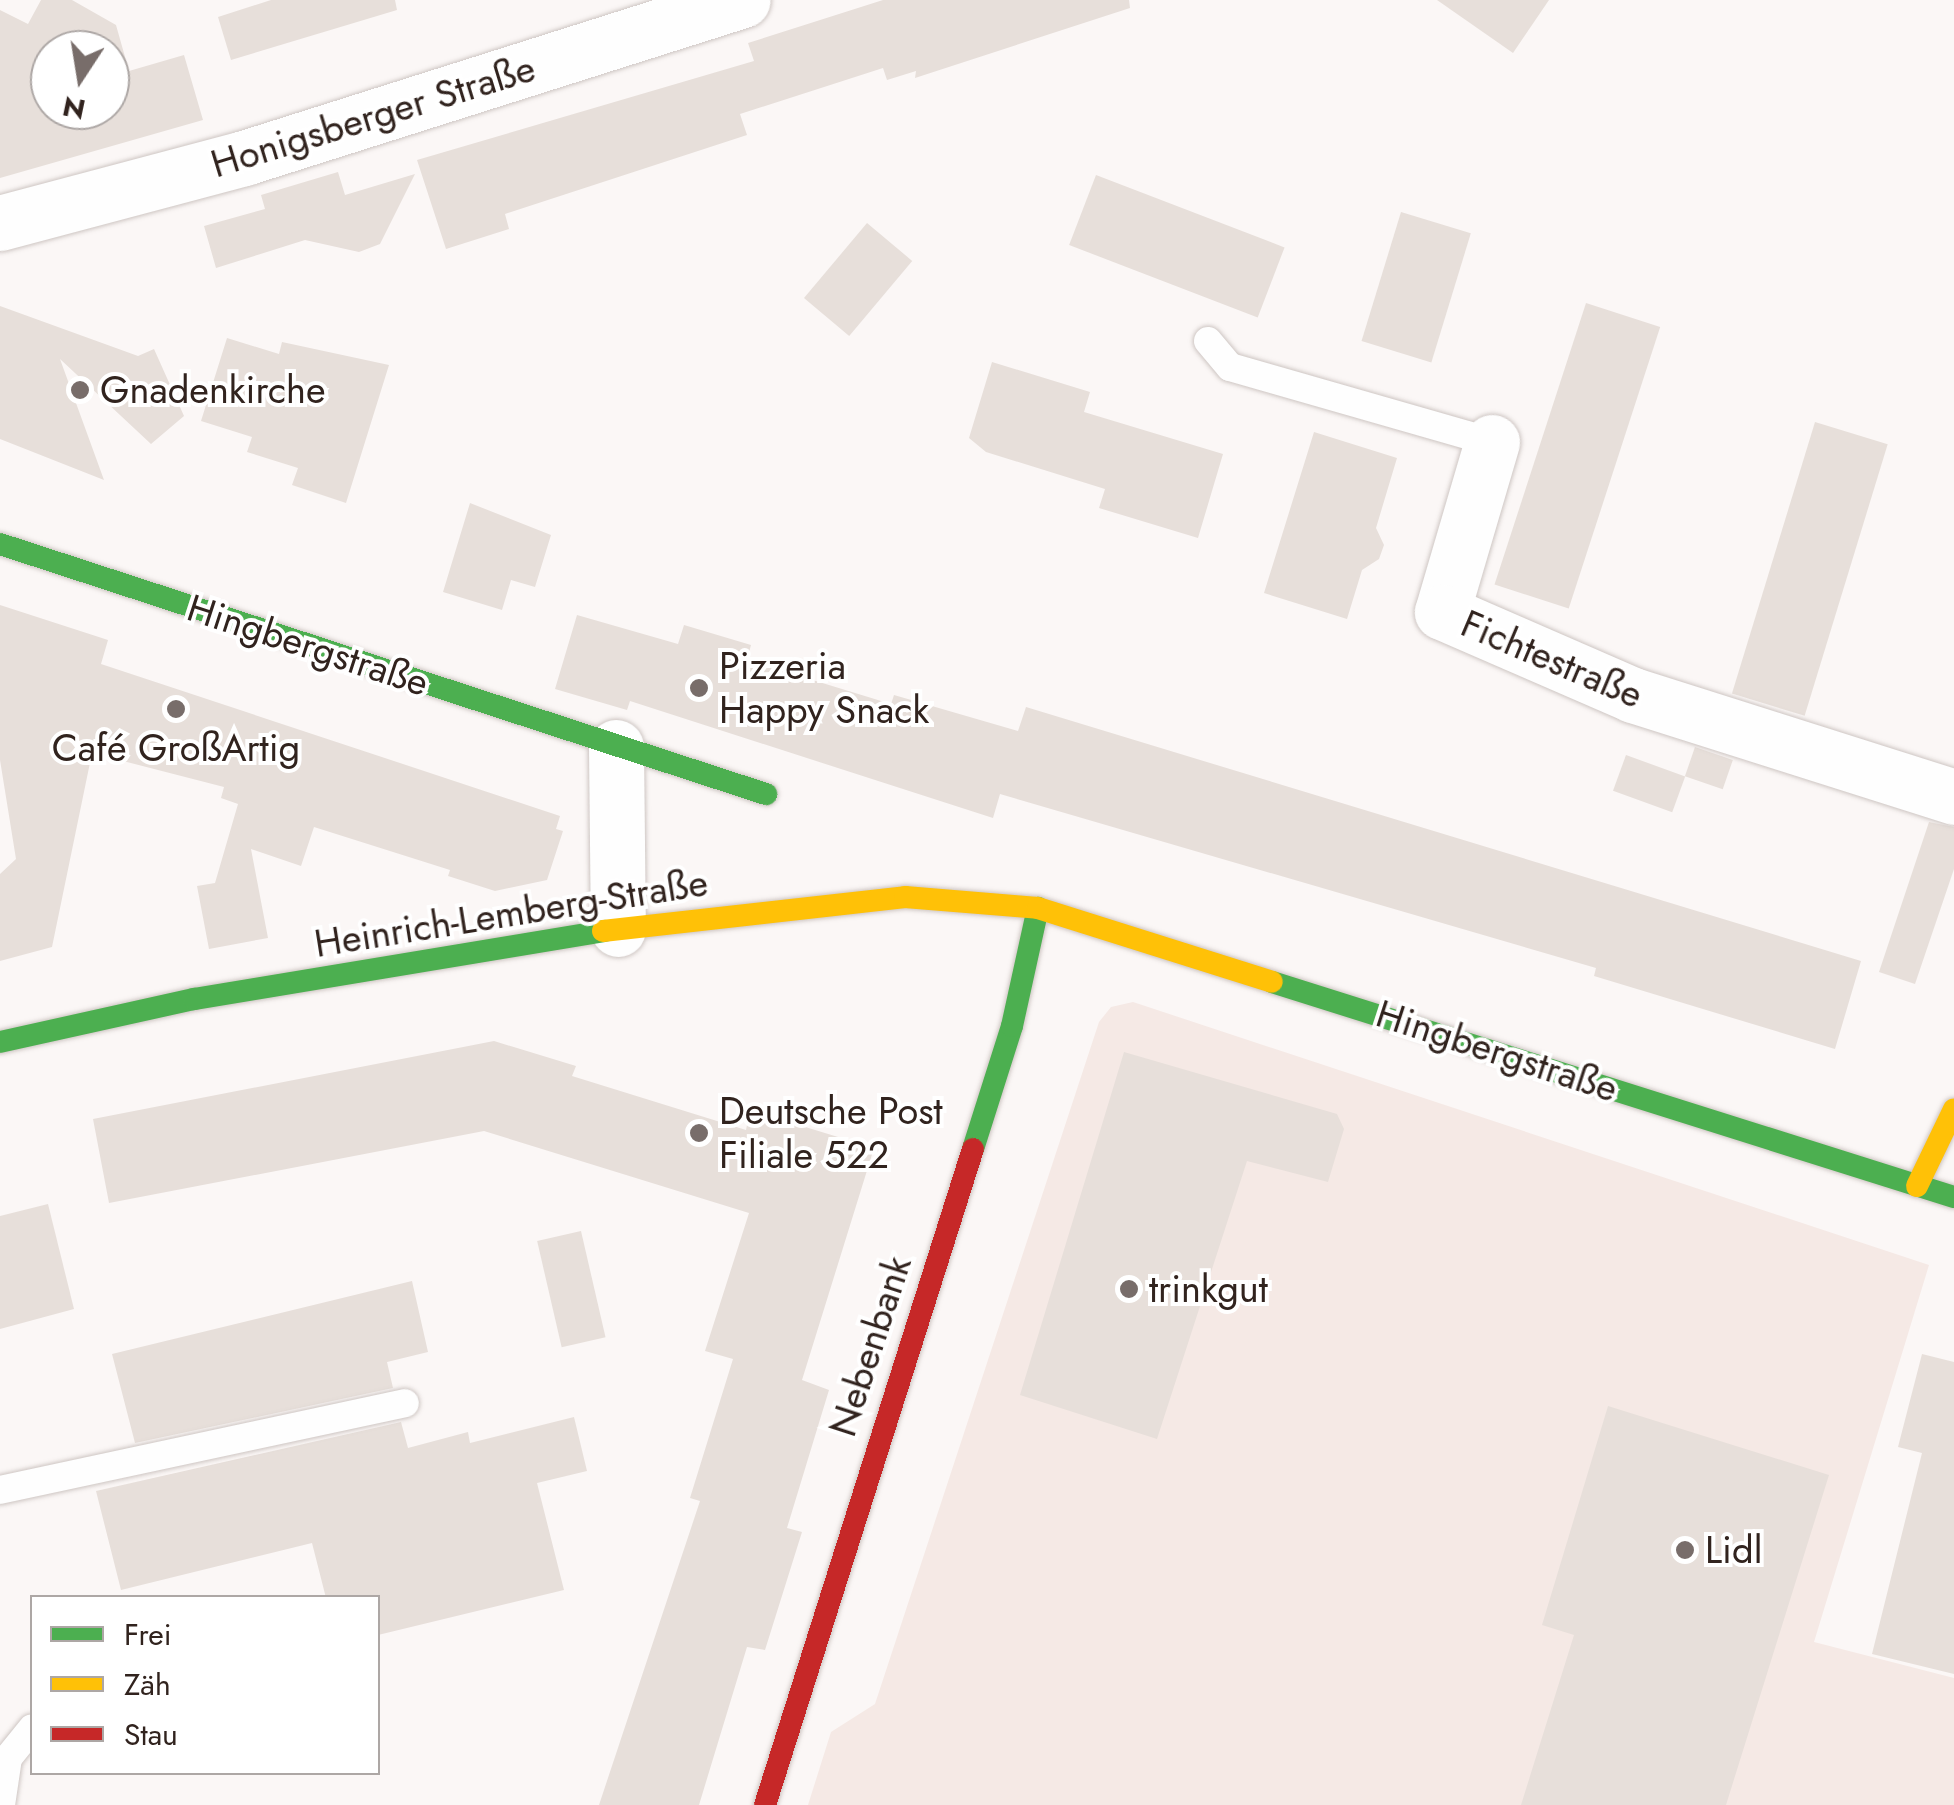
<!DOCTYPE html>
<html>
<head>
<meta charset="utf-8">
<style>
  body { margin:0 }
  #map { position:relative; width:1954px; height:1805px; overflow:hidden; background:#fbf7f6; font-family:Jost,sans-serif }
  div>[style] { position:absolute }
  .built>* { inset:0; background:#f5e9e5 }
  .building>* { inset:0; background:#e7dfda; transform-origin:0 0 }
  .roads { filter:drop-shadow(0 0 2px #cec6c3) drop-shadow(0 0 2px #cec6c3) }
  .lane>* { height:28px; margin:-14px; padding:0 14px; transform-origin:14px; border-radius:14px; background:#fefefe }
  .street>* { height:55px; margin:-27.5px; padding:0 27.5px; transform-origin:27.5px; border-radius:27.5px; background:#fefefe }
  .fast>* { height:22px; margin:-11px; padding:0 11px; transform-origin:11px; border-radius:11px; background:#4caf50 }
  .slow>* { height:22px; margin:-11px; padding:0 11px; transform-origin:11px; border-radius:11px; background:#ffc107 }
  .jam>* { height:22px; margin:-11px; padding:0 11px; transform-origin:11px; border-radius:11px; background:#c62828 }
  .dots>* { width:28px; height:28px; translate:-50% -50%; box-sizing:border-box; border:5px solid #fff; border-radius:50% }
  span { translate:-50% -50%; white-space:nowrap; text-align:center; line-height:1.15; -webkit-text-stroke:8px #fff; paint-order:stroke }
  .street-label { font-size:38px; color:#31231e }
  .poi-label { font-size:38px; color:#31231e }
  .left { translate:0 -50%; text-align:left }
  .legend { position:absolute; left:30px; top:1595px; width:350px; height:180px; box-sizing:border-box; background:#fff; border:2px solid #ada7a5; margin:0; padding:12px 18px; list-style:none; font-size:30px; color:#31231e }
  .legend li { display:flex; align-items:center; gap:20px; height:50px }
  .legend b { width:50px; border:2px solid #ada7a5 }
  .north { position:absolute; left:30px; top:30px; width:100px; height:100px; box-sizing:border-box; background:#fff; border:2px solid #ada7a5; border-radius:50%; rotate:192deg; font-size:28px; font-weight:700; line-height:40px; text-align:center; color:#31231e }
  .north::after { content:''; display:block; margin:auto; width:35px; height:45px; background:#786d6a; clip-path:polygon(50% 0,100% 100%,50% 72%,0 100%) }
</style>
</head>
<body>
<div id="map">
  <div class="built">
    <i style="clip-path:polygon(1133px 1002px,1929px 1265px,1814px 1642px,1954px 1678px,1954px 1805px,808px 1805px,831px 1732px,875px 1704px,1099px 1022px,1111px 1007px)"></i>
  </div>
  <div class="building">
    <i style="clip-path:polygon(evenodd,41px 0,72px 0,116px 25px,129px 71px,184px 55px,203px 120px,0 178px,0 10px,28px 24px,41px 0,50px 50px,110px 50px,110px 110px,50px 110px,50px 50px)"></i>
    <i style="clip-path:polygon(271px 0,395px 0,397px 10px,231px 60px,218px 17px)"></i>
    <i style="clip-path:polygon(883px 0,1129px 0,1130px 8px,915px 78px,916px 71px,887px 80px,883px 68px,740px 114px,747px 135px,505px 214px,509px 229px,446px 249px,417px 160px,754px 61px,748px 43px)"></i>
    <i style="clip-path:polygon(1437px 0,1549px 0,1513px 53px)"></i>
    <i style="clip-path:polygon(338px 172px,345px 195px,415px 174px,380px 244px,359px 252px,305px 240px,216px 268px,204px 226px,265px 209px,261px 195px)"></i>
    <i style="left:1096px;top:175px;width:202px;height:75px;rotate:21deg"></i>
    <i style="left:1401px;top:212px;width:73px;height:135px;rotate:17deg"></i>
    <i style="left:867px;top:223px;width:59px;height:98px;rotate:40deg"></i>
    <i style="left:1586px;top:303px;width:78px;height:296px;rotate:18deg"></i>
    <i style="clip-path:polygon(0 306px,138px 356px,154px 349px,184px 416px,151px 444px,60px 359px,104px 480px,0 439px)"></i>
    <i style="clip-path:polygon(227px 338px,279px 354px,282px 342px,389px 365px,346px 503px,292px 485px,298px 468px,247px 452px,252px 437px,201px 421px)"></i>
    <i style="clip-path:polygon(992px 362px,1090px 392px,1084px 412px,1223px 454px,1198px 538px,1099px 508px,1105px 489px,986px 452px,969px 438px)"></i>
    <i style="left:1815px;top:422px;width:76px;height:284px;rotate:17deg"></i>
    <i style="clip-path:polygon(1314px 432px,1397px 458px,1376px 528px,1384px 545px,1379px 559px,1362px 570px,1347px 619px,1264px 593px)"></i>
    <i style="clip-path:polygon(470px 503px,551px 535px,535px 587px,511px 580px,502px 610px,443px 592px)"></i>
    <i style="clip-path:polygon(0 605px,108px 640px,101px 664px,560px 816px,556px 829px,563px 831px,547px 880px,495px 891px,448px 876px,450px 870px,314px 827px,301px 866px,251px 849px,268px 938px,209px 949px,197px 886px,215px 883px,238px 804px,221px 798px,224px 787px,92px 753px,52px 947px,0 961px,0 874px,16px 859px,0 760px)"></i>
    <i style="clip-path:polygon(577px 615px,678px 644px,684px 625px,751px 645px,747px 660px,891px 704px,894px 695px,1018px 731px,1026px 707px,1861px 961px,1835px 1049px,1594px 976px,1596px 968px,1000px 794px,993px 818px,630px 701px,627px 710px,555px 689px)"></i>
    <i style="left:1695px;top:747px;width:40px;height:31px;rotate:19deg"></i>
    <i style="left:1626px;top:755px;width:63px;height:38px;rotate:20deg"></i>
    <i style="clip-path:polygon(1929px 822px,1954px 827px,1954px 869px,1915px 984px,1879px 972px)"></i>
    <i style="clip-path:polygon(494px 1041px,576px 1066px,572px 1076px,746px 1130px,750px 1110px,874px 1148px,802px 1380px,829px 1390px,787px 1528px,802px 1532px,765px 1650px,747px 1647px,699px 1805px,599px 1805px,700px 1501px,690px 1498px,733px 1359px,705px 1351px,749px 1213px,484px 1131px,109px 1203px,93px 1119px)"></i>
    <i style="clip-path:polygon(1124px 1052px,1337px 1114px,1344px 1129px,1328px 1182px,1247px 1161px,1157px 1439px,1020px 1395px)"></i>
    <i style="clip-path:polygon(48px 1204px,74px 1309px,0 1329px,0 1216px)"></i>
    <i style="left:581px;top:1231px;width:109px;height:45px;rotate:77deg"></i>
    <i style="clip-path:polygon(412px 1281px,428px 1352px,387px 1362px,393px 1388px,135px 1443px,112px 1354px)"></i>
    <i style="clip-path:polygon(1922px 1354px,1954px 1362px,1954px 1674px,1872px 1654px,1922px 1453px,1898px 1447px)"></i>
    <i style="clip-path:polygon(1608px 1406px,1829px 1475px,1726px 1805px,1521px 1805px,1574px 1635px,1542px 1625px)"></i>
    <i style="clip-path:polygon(574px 1417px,587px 1471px,537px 1483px,564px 1590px,378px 1635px,378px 1598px,326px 1598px,312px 1543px,121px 1590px,96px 1491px,401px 1422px,408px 1448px,468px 1432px,470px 1443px)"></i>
  </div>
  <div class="roads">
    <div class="lane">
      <i style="left:1208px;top:341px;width:34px;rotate:50deg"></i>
      <i style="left:1230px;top:367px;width:273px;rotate:16deg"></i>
      <i style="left:0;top:1490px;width:414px;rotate:-12.1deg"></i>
      <i style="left:1px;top:1805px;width:48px;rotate:-81.5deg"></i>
      <i style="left:8px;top:1758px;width:38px;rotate:-51deg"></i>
    </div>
    <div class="street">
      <i style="left:0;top:223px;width:253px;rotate:-14.9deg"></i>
      <i style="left:244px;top:158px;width:523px;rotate:-17.57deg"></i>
      <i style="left:1492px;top:442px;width:177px;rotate:106.4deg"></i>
      <i style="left:1442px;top:612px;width:208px;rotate:23.5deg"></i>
      <i style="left:1633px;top:695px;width:337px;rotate:17.6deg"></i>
      <i style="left:616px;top:747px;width:182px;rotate:89.4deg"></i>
    </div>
    <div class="fast">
      <i style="left:0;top:544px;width:806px;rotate:18.08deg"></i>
      <i style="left:1272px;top:982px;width:715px;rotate:17.5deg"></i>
      <i style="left:0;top:1042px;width:199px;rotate:-12.5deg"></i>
      <i style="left:194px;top:999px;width:415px;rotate:-9.4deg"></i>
      <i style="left:973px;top:1149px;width:129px;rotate:-72.4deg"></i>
      <i style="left:1012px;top:1026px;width:121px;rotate:-77.6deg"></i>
    </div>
    <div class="slow">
      <i style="left:603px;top:931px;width:304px;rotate:-6.4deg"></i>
      <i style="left:905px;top:897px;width:133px;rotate:4.7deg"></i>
      <i style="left:1038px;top:908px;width:245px;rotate:17.5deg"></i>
      <i style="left:1917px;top:1186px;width:85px;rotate:-64.3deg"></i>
    </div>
    <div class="jam">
      <i style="left:765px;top:1805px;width:688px;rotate:-72.41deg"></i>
    </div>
  </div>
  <div class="dots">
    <i style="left:80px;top:390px;background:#786d6a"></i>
    <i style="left:699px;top:688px;background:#786d6a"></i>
    <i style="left:176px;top:709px;background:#786d6a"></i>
    <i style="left:699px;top:1133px;background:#786d6a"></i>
    <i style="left:1129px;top:1289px;background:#786d6a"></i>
    <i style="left:1685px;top:1550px;background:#786d6a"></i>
  </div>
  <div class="street-label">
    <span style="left:373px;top:116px;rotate:-17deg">Honigsberger Straße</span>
    <span style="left:308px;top:645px;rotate:18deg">Hingbergstraße</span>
    <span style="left:1552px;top:659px;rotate:23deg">Fichtestraße</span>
    <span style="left:511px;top:913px;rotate:-9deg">Heinrich-Lemberg-Straße</span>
    <span style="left:1497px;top:1051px;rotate:18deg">Hingbergstraße</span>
    <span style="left:870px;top:1346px;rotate:-72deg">Nebenbank</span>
  </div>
  <div class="poi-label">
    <span class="left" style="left:100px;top:390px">Gnadenkirche</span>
    <span class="left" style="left:719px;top:688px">Pizzeria<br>Happy Snack</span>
    <span style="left:176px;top:748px">Café GroßArtig</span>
    <span class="left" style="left:719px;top:1133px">Deutsche Post<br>Filiale 522</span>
    <span class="left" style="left:1149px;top:1289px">trinkgut</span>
    <span class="left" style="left:1705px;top:1550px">Lidl</span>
  </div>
  <ul class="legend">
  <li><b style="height:12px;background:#4caf50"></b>Frei</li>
  <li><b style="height:12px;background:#ffc107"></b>Zäh</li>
  <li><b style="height:12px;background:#c62828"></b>Stau</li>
  </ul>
  <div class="north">N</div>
</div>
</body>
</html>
